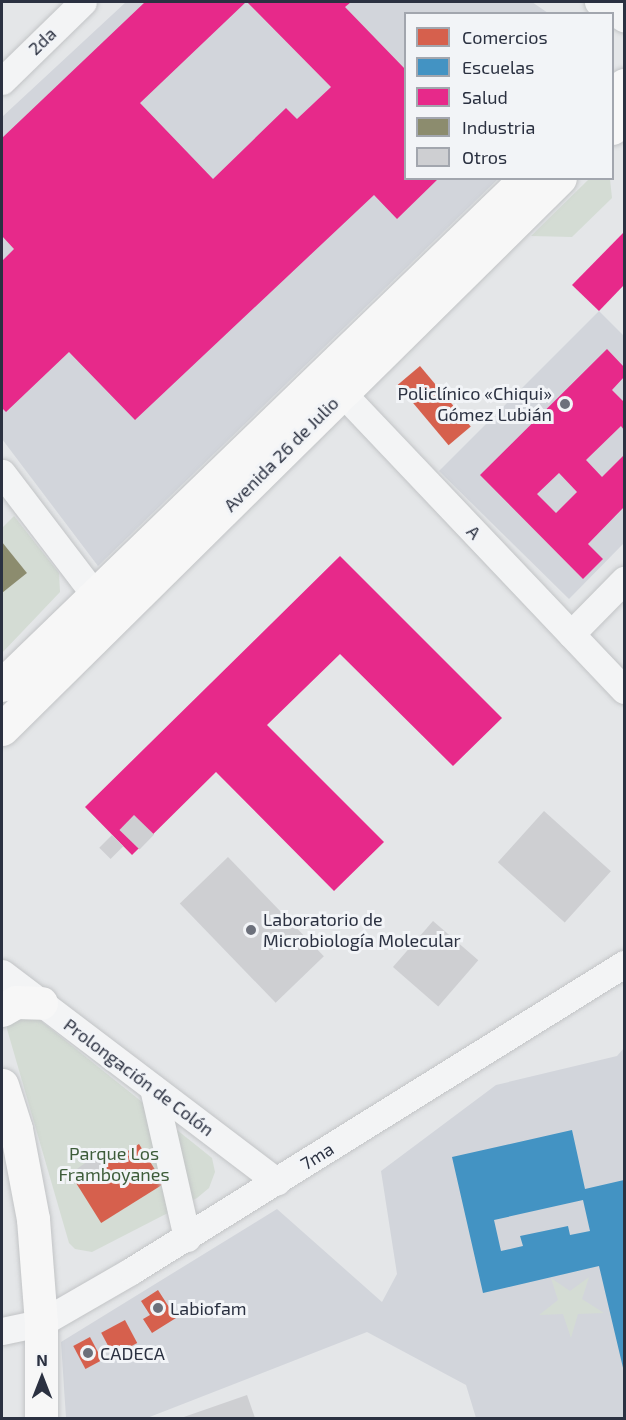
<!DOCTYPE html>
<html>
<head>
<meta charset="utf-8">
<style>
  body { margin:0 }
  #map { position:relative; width:626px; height:1420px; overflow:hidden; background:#e4e6e8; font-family:"Exo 2",sans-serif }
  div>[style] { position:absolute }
  .built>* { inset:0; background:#d2d5db }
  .green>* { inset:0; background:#d4dcd4 }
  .shops>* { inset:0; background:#d6604d; transform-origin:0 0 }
  .schools>* { inset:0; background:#4393c3 }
  .health>* { inset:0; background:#e7298a }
  .industry>* { inset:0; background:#8c8c6e }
  .building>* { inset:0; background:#cecfd2; transform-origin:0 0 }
  .roads { filter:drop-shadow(0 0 2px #c2c4c6) drop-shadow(0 0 2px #c2c4c6) }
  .minor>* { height:27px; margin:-13.5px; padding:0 13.5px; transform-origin:13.5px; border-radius:13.5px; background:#f3f4f5 }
  .major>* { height:33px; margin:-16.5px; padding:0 16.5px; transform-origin:16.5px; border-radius:16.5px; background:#f7f7f7 }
  .dots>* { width:16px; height:16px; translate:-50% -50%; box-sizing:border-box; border:3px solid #f2f4f7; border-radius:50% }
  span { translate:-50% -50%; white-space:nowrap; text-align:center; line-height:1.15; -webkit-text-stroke:6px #f2f4f7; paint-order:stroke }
  .street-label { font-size:18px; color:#2b3141 }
  .poi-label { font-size:18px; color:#2b3141 }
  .right { translate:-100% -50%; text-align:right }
  .left { translate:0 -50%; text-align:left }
  .park-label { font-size:18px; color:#3d5c39 }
  .frame { position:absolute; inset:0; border:3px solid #2b3141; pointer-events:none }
  .legend { position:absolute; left:404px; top:12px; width:210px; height:168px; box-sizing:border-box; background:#f2f4f7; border:2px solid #a2a6ae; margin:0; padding:8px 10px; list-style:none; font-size:18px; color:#2b3141 }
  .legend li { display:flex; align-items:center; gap:12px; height:30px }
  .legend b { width:30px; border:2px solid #a2a6ae }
  .north { position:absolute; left:12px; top:1348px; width:60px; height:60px; -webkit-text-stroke:4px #f2f4f7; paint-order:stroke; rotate:0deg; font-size:16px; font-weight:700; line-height:24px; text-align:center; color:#2b3141 }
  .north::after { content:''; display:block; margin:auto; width:21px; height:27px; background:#2b3141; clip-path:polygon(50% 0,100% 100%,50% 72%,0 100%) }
</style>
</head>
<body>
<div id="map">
  <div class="built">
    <i style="clip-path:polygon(126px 2px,532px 2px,548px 13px,406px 14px,406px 178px,498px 179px,98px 566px,2px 439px,2px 117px)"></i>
    <i style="clip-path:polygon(599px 311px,624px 336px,624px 543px,569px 599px,439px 471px)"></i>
    <i style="clip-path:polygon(624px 1048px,624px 1418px,476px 1418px,466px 1385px,367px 1332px,147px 1418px,66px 1418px,61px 1342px,277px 1209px,382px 1302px,397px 1274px,381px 1171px,496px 1085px,617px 1056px)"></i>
  </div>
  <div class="green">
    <i style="clip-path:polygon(589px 179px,610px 179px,612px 198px,572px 237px,531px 236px)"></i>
    <i style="clip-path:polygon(14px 516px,59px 573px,60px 592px,2px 653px,2px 593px,27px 573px,2px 542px,2px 528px)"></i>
    <i style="clip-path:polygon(31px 1013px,212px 1158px,215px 1172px,209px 1188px,197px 1198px,92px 1252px,75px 1249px,69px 1243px,7px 1029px,7px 1023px)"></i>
    <i style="clip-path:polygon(589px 1277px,582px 1299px,604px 1313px,578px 1314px,571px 1338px,563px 1314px,539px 1315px,558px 1300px,551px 1278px,570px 1291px)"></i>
  </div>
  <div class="shops">
    <i style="left:420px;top:366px;width:79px;height:29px;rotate:50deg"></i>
    <i style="left:139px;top:1144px;width:47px;height:74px;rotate:58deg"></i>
    <i style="clip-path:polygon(158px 1290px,176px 1318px,152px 1333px,143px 1319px,150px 1315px,141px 1301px)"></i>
    <i style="left:125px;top:1320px;width:26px;height:27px;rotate:62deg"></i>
    <i style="left:90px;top:1337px;width:26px;height:19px;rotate:62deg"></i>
  </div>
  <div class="schools">
    <i style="clip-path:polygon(evenodd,572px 1130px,585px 1189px,624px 1180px,624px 1372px,599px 1266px,483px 1293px,452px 1157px,572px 1130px,583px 1200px,590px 1231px,570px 1235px,568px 1226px,520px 1236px,523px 1246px,501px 1251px,494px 1220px,583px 1200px)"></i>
  </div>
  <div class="health">
    <i style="clip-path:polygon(145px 2px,246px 2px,140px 103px,213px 179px,286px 108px,297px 119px,331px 87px,247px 2px,351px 2px,345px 7px,405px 69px,405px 178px,439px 178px,397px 219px,374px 195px,135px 420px,69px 352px,6px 412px,2px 408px,2px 261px,14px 249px,2px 236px,2px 138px)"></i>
    <i style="clip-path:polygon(624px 232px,624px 285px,599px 311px,572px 285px)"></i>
    <i style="clip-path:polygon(evenodd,607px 349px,624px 367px,624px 377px,612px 390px,624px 402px,624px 430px,621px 426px,586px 460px,602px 477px,624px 455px,624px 507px,588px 544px,603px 559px,583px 579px,480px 475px,607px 349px,559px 473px,577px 492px,556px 513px,537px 494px,559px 473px)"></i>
    <i style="clip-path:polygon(340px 556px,502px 718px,453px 766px,340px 654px,267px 725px,384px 842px,334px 891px,216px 772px,132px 855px,85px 807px)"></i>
  </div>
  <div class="industry">
    <i style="clip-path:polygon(2px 542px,27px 573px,2px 593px)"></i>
  </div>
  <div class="building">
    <i style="left:544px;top:811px;width:90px;height:69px;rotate:42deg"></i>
    <i style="left:134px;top:815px;width:28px;height:21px;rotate:44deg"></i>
    <i style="left:112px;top:835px;width:16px;height:18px;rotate:45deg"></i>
    <i style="left:228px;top:857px;width:138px;height:67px;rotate:46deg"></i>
    <i style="left:433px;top:921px;width:60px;height:61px;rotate:41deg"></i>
    <i style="left:99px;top:1153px;width:14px;height:35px;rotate:54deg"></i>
    <i style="clip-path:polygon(247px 1395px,255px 1418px,181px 1418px)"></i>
  </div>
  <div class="roads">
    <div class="minor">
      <i style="left:598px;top:2px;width:31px;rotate:32deg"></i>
      <i style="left:2px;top:81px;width:113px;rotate:-44.3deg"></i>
      <i style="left:328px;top:378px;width:430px;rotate:46.5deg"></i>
      <i style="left:2px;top:473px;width:173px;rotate:52.7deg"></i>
      <i style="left:571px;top:634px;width:76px;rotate:-45.5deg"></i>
      <i style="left:2px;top:973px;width:345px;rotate:37.2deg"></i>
      <i style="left:153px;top:1088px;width:154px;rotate:77.2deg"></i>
      <i style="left:2px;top:1331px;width:40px;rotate:-12deg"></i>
      <i style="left:41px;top:1323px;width:104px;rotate:-30deg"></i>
      <i style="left:131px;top:1271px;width:581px;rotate:-31.91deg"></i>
    </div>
    <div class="major">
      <i style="left:612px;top:96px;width:16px;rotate:-43deg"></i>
      <i style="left:612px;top:128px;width:17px;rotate:-45deg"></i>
      <i style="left:2px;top:685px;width:729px;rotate:-44.06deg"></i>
      <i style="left:2px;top:729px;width:784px;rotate:-44.64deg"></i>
      <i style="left:2px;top:1010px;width:16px;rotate:-30deg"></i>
      <i style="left:16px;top:1002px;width:25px;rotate:2deg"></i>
      <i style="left:2px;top:1085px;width:46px;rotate:72.3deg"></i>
      <i style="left:16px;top:1129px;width:92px;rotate:79.3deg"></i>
      <i style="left:33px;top:1219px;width:104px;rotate:85.6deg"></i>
      <i style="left:41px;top:1323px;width:95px;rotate:90deg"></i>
    </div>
  </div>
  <div class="dots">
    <i style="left:565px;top:404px;background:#6c707b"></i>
    <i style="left:251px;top:930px;background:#6c707b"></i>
    <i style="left:158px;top:1308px;background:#6c707b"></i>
    <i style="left:88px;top:1353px;background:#6c707b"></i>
  </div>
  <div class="street-label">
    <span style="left:42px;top:41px;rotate:-44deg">2da</span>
    <span style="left:281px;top:454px;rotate:-45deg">Avenida 26 de Julio</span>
    <span style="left:474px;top:532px;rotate:46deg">A</span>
    <span style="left:139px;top:1077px;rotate:37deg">Prolongación de Colón</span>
    <span style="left:317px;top:1156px;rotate:-32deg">7ma</span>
  </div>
  <div class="poi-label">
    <span class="right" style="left:552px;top:404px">Policlínico «Chiqui»<br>Gómez Lubián</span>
    <span class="left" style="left:263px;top:930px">Laboratorio de<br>Microbiología Molecular</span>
    <span class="left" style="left:170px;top:1308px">Labiofam</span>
    <span class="left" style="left:100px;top:1353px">CADECA</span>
  </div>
  <div class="park-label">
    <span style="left:114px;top:1164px">Parque Los<br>Framboyanes</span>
  </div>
  <div class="frame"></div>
  <ul class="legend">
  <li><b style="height:16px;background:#d6604d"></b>Comercios</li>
  <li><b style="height:16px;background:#4393c3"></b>Escuelas</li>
  <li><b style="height:16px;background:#e7298a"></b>Salud</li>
  <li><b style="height:16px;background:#8c8c6e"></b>Industria</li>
  <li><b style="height:16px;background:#cecfd2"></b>Otros</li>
  </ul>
  <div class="north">N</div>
</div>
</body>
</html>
